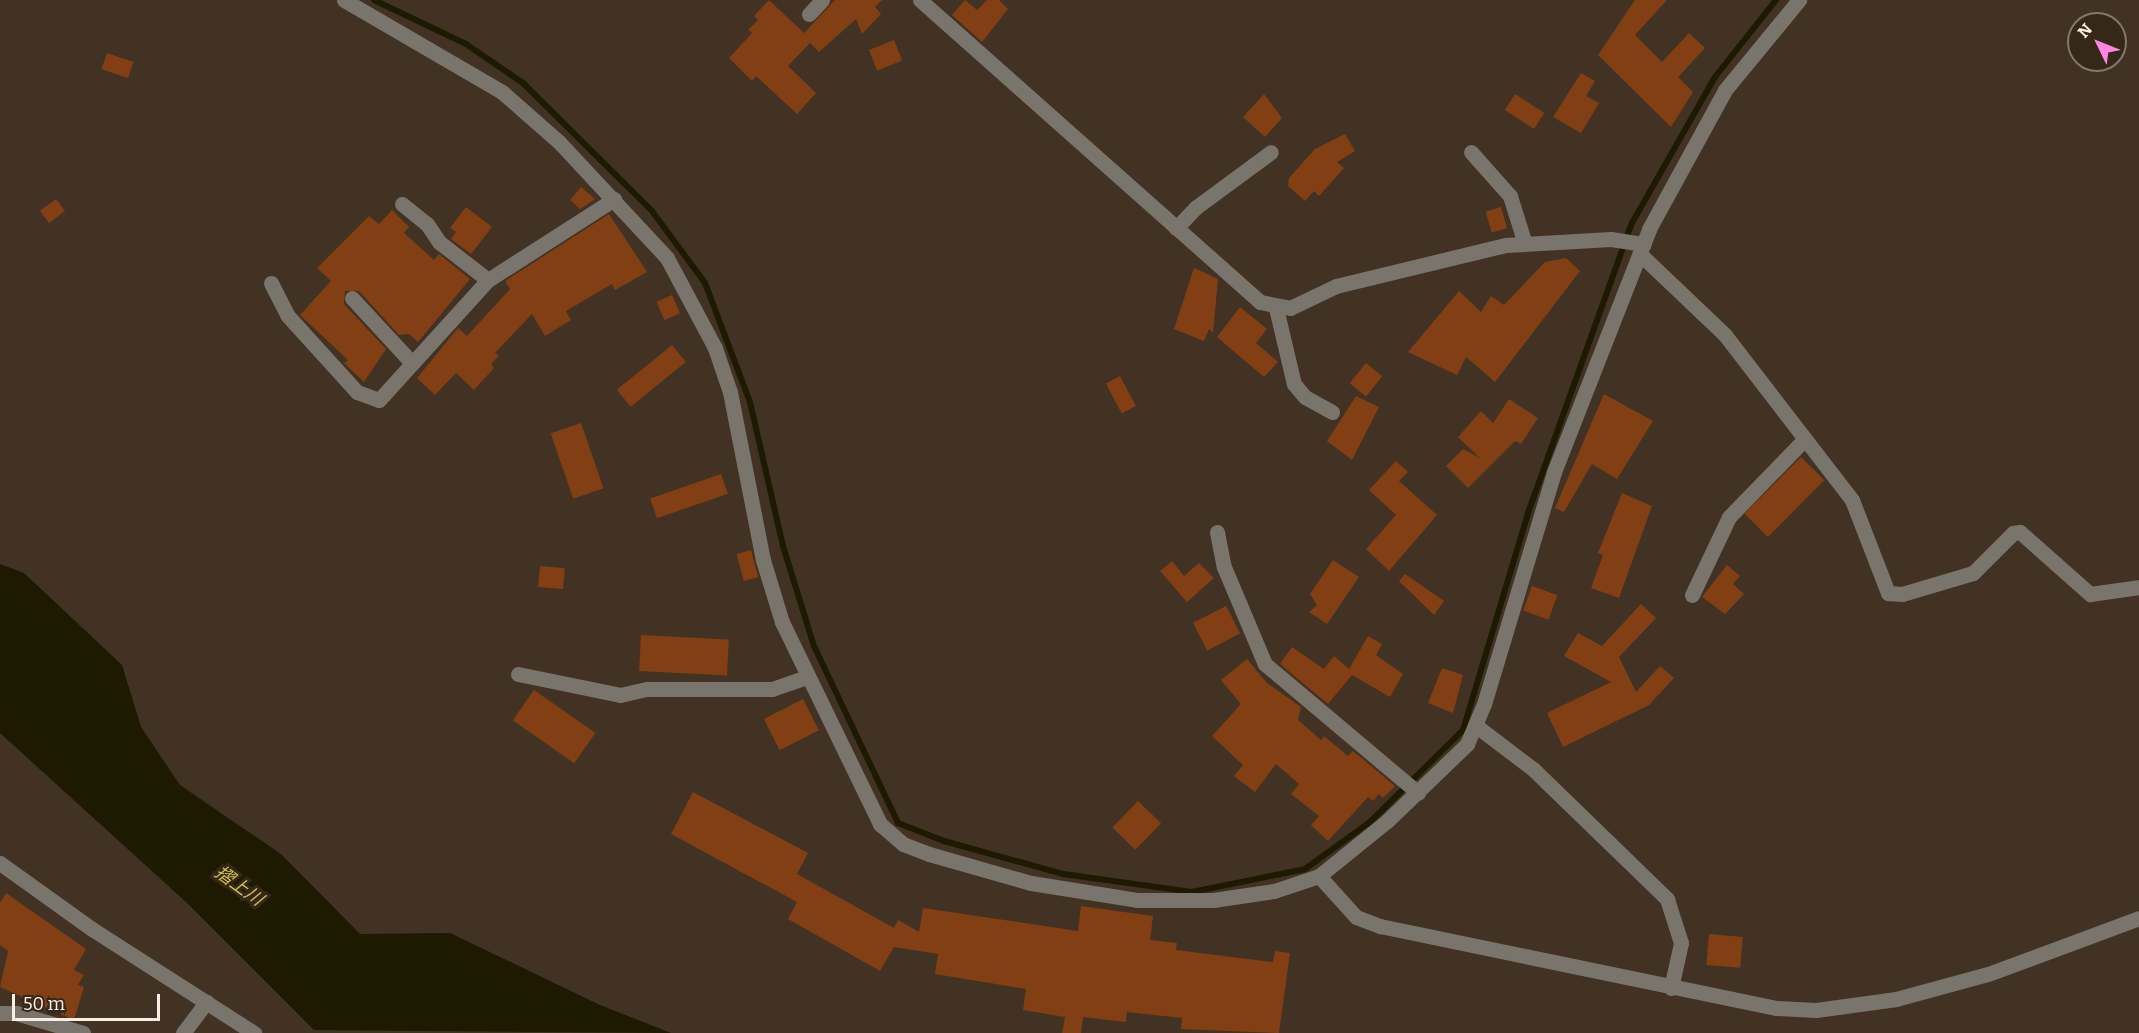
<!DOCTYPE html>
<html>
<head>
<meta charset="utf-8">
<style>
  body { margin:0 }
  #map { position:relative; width:2139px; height:1033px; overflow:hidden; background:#413223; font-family:Bitter,"Noto Sans JP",serif }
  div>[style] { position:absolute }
  .water>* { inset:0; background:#1d1a01 }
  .stream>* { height:6px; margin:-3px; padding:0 3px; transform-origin:3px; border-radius:3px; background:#1d1a01 }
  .building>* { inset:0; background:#823f14; transform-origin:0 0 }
  .minor>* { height:15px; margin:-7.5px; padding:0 7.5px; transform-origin:7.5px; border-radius:7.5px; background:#79756c }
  span { translate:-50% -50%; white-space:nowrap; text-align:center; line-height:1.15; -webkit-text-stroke:6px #362819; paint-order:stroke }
  .water-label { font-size:18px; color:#d0c34f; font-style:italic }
  .north { position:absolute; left:2067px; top:12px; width:60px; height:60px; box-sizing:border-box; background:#362819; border:2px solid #84776b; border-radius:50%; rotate:313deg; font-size:16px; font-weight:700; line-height:24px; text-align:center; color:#f8eee5 }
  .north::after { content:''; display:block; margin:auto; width:21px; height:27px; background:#fe86e1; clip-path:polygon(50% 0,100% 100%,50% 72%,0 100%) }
  .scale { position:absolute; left:12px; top:994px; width:148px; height:27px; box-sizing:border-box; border:3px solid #f8eee5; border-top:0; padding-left:8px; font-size:18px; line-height:21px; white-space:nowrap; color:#f8eee5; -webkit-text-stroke:4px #362819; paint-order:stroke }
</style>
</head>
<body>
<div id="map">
  <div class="water">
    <i style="clip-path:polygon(0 564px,24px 573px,122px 665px,141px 727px,180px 785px,281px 854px,360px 934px,450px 933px,600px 1005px,671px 1033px,314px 1030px,186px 902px,0 733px)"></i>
  </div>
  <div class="stream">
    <i style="left:374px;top:0;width:102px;rotate:25.6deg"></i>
    <i style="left:466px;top:44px;width:69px;rotate:34.4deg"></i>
    <i style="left:523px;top:83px;width:182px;rotate:44.8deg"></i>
    <i style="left:652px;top:211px;width:89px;rotate:53.6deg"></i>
    <i style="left:705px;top:283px;width:127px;rotate:69.3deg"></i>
    <i style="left:750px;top:402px;width:148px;rotate:77.1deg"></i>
    <i style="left:783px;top:546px;width:105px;rotate:72.8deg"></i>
    <i style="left:814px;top:646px;width:196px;rotate:64.6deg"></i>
    <i style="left:898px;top:823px;width:49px;rotate:21.4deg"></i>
    <i style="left:944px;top:841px;width:123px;rotate:15.5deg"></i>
    <i style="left:1063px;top:874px;width:130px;rotate:7.9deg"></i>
    <i style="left:1192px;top:892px;width:115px;rotate:-11.5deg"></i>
    <i style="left:1305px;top:869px;width:80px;rotate:-35.9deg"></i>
    <i style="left:1370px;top:822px;width:131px;rotate:-44.7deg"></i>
    <i style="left:1463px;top:730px;width:227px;rotate:-73.3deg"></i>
    <i style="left:1528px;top:513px;width:308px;rotate:-70.3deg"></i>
    <i style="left:1632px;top:223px;width:168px;rotate:-60.4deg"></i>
    <i style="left:1715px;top:77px;width:98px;rotate:-51.6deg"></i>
  </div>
  <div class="building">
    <i style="clip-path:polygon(769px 0,804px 33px,835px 0,882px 0,875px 7px,881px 14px,862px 34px,856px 19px,819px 52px,810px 43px,788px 66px,816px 93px,797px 114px,756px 76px,752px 81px,729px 58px,752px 33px,748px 30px,758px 20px,754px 16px)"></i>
    <i style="clip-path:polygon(965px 0,977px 10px,987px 0,999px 0,1008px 9px,982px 42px,952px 15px)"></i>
    <i style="clip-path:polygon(1635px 0,1667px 0,1635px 35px,1662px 62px,1689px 33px,1705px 48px,1678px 77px,1693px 92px,1671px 127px,1598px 55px)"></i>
    <i style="left:894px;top:40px;width:22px;height:27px;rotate:68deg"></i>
    <i style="left:107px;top:53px;width:28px;height:17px;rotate:19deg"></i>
    <i style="clip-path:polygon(1581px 73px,1595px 81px,1586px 96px,1599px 103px,1581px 133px,1553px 117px)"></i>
    <i style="clip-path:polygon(1264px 94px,1282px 118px,1265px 137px,1243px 117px)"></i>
    <i style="left:1515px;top:94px;width:35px;height:19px;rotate:33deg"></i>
    <i style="clip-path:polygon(1345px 134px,1355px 151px,1337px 162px,1344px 168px,1319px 196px,1314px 191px,1305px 201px,1288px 186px,1289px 178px,1315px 149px)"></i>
    <i style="clip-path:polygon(581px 187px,595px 199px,580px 209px,570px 200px)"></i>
    <i style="left:56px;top:199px;width:15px;height:20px;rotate:53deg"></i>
    <i style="clip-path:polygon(466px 207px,492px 227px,471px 254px,451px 239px,456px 232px,450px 228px)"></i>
    <i style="left:1501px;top:207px;width:22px;height:16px;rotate:74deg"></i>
    <i style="clip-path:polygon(392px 210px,409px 227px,404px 233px,434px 260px,439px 254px,470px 279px,418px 342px,409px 334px,399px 335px,359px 291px,345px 291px,344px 304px,386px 349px,364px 382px,344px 363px,348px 360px,300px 315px,331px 281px,317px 268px,369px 216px,379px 224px)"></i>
    <i style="clip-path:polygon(609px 214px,647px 272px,615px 290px,612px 284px,566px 311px,571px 320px,545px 336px,532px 314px,495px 353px,499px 356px,491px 364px,494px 368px,474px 390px,456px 373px,435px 395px,417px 378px,458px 328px,467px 336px,510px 289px,505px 281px)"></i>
    <i style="clip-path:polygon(1566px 258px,1580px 271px,1495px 382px,1466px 357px,1457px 375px,1408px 352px,1459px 291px,1481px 312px,1491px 296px,1504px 305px,1545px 262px)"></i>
    <i style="clip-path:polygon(1194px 268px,1218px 279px,1213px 333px,1209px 329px,1204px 341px,1174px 329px)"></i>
    <i style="left:672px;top:295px;width:20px;height:17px;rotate:66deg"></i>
    <i style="clip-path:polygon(1240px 307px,1267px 329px,1256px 343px,1278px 362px,1264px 377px,1217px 337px)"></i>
    <i style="left:672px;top:345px;width:22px;height:71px;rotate:51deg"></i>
    <i style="left:1366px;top:363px;width:21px;height:26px;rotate:39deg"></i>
    <i style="left:1120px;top:376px;width:34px;height:16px;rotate:62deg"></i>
    <i style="clip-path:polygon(1604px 394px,1653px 421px,1617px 479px,1592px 464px,1564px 512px,1555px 508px)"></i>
    <i style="clip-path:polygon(1356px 396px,1379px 407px,1352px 460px,1327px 441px)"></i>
    <i style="clip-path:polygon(1509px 399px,1538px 418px,1521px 444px,1515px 441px,1468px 488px,1446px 466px,1463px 449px,1480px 458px,1458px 437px,1481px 411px,1493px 423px)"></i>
    <i style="left:581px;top:423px;width:69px;height:32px;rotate:71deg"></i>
    <i style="left:1801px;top:457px;width:33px;height:80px;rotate:45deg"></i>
    <i style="clip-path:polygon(1396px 461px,1408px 472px,1399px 481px,1437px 515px,1389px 571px,1366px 549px,1396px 515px,1369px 490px)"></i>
    <i style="left:721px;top:474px;width:21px;height:75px;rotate:71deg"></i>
    <i style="clip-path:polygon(1622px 493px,1652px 506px,1619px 598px,1591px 588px,1603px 555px,1598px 553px)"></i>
    <i style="left:751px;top:550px;width:28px;height:15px;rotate:75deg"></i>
    <i style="clip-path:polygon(1333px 560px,1359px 577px,1327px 624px,1309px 612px,1317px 605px,1310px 594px)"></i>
    <i style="clip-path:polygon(1172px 561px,1184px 576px,1199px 563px,1214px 578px,1187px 602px,1160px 571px)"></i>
    <i style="clip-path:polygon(1727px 565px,1740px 576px,1733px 584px,1744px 594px,1725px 614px,1702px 597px)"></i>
    <i style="left:540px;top:566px;width:25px;height:21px;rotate:5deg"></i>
    <i style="clip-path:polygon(1405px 574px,1444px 601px,1434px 615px,1399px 581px)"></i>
    <i style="left:1532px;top:586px;width:27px;height:26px;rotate:20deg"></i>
    <i style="clip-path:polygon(1641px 604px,1656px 618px,1619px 657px,1636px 692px,1660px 666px,1674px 678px,1649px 705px,1563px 747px,1547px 713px,1611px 682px,1564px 656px,1578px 633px,1602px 646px)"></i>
    <i style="left:1226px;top:606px;width:31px;height:37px;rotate:63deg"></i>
    <i style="left:641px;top:635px;width:88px;height:36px;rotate:3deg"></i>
    <i style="clip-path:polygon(1368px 636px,1382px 644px,1376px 655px,1403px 674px,1390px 697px,1352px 675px,1328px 704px,1280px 664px,1292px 647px,1324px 669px,1334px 656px,1349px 669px)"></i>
    <i style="clip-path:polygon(1247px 659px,1267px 683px,1301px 707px,1298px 720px,1321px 740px,1324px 736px,1348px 756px,1353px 751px,1395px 786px,1383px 798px,1379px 794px,1373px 801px,1368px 797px,1328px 841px,1311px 825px,1319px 816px,1291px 794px,1299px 784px,1276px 764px,1255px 792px,1234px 776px,1243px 765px,1212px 736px,1241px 704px,1221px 680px)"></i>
    <i style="clip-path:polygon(1442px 668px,1463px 675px,1453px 713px,1428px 703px)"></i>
    <i style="left:534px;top:690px;width:75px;height:37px;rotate:35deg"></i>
    <i style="left:803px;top:699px;width:35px;height:44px;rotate:63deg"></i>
    <i style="clip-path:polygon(693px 792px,808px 853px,797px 874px,894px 928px,898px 920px,919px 932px,923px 908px,1078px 931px,1081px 906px,1153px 916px,1150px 940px,1177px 943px,1176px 950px,1273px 962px,1275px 951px,1290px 953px,1279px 1033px,1181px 1029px,1182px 1018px,1127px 1012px,1126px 1022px,1083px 1017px,1081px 1033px,1062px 1033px,1065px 1017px,1023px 1010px,1026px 989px,935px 974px,938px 954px,894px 947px,880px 971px,788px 919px,797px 902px,671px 834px)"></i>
    <i style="left:1138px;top:801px;width:32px;height:37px;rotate:44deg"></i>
    <i style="clip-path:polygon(6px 893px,86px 949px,74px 970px,84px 975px,78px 985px,84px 987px,74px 1020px,0 987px,8px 951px,0 945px,0 903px)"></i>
    <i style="left:1709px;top:934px;width:34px;height:31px;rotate:5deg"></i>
  </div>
  <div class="minor">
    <i style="left:344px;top:0;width:183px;rotate:30.2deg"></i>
    <i style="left:502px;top:92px;width:76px;rotate:41.3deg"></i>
    <i style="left:559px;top:142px;width:158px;rotate:47deg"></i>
    <i style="left:667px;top:258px;width:102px;rotate:61.9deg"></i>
    <i style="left:715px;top:348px;width:46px;rotate:71.2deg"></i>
    <i style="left:730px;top:392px;width:171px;rotate:78.9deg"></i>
    <i style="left:763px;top:560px;width:65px;rotate:73deg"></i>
    <i style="left:782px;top:622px;width:225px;rotate:64.1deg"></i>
    <i style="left:880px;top:824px;width:30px;rotate:41deg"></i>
    <i style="left:903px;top:844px;width:28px;rotate:21deg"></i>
    <i style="left:929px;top:854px;width:106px;rotate:15.9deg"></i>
    <i style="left:1031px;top:883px;width:107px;rotate:9.1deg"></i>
    <i style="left:1137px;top:900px;width:76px"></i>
    <i style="left:1213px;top:900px;width:62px;rotate:-8.4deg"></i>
    <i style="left:1274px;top:891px;width:47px;rotate:-18.4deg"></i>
    <i style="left:1319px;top:876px;width:87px;rotate:-39deg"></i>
    <i style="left:1387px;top:821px;width:111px;rotate:-43.9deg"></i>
    <i style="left:1467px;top:744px;width:43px;rotate:-67deg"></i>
    <i style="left:1484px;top:704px;width:242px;rotate:-73.2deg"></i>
    <i style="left:1554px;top:472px;width:261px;rotate:-68.6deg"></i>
    <i style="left:1649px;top:229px;width:158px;rotate:-61.3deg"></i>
    <i style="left:1725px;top:90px;width:117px;rotate:-50.6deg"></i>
    <i style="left:920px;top:0;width:455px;rotate:41.6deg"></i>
    <i style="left:1260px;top:302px;width:31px;rotate:11deg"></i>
    <i style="left:1290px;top:308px;width:51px;rotate:-25.6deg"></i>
    <i style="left:1336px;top:286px;width:175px;rotate:-13.6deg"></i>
    <i style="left:1506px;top:245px;width:105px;rotate:-3.3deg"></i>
    <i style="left:1611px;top:239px;width:33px;rotate:9deg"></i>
    <i style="left:809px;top:14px;width:19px;rotate:-47deg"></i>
    <i style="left:1471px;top:152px;width:59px;rotate:48.4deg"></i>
    <i style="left:1510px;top:196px;width:50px;rotate:72.6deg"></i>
    <i style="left:402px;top:204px;width:32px;rotate:39deg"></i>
    <i style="left:427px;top:224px;width:22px;rotate:56deg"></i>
    <i style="left:439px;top:242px;width:62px;rotate:37.8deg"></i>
    <i style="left:1176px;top:228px;width:28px;rotate:-46deg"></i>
    <i style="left:1195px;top:208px;width:94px;rotate:-36.4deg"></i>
    <i style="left:1640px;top:254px;width:117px;rotate:43.6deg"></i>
    <i style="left:1725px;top:335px;width:208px;rotate:52.4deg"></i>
    <i style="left:1852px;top:500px;width:100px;rotate:68.8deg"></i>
    <i style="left:1888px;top:593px;width:14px;rotate:4deg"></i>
    <i style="left:1902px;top:594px;width:74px;rotate:-16.5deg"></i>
    <i style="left:1973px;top:573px;width:57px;rotate:-45deg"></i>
    <i style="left:2013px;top:533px;width:7px;rotate:-8deg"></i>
    <i style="left:2020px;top:532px;width:94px;rotate:41.5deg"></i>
    <i style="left:2090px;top:594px;width:49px;rotate:-8.1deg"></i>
    <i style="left:271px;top:283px;width:37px;rotate:63deg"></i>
    <i style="left:288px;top:316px;width:103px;rotate:47.8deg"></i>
    <i style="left:357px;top:392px;width:23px;rotate:20deg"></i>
    <i style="left:379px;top:400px;width:162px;rotate:-47.8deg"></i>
    <i style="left:488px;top:280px;width:150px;rotate:-32.7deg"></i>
    <i style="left:352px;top:298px;width:87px;rotate:47.3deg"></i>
    <i style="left:1276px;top:308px;width:78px;rotate:76.7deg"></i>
    <i style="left:1294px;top:384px;width:17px;rotate:50deg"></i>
    <i style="left:1305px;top:397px;width:31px;rotate:29deg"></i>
    <i style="left:1217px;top:532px;width:36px;rotate:79deg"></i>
    <i style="left:1224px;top:567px;width:105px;rotate:67.1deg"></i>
    <i style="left:1265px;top:664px;width:200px;rotate:40.1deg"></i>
    <i style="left:1692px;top:595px;width:86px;rotate:-64.6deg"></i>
    <i style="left:1729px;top:517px;width:107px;rotate:-45.8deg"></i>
    <i style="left:518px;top:674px;width:104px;rotate:11.6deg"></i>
    <i style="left:620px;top:695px;width:28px;rotate:-13deg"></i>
    <i style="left:647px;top:689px;width:125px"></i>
    <i style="left:772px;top:689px;width:37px;rotate:-19deg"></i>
    <i style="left:1475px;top:725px;width:73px;rotate:37.2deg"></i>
    <i style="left:1533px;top:769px;width:187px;rotate:44.1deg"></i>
    <i style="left:1667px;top:899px;width:46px;rotate:72.3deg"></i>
    <i style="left:1681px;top:943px;width:46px;rotate:102.5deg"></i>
    <i style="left:0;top:863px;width:113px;rotate:35.7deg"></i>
    <i style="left:92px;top:929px;width:193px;rotate:32.7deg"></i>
    <i style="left:1319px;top:876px;width:55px;rotate:47.9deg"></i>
    <i style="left:1356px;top:917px;width:26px;rotate:21deg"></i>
    <i style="left:1380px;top:926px;width:404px;rotate:11.7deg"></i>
    <i style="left:1776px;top:1008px;width:40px;rotate:2.9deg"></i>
    <i style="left:1816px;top:1010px;width:81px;rotate:-7.8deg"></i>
    <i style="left:1896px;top:999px;width:95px;rotate:-15.2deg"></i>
    <i style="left:1988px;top:974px;width:161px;rotate:-20.3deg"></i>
    <i style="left:0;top:1013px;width:16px"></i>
    <i style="left:16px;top:1013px;width:70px;rotate:16.6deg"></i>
    <i style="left:183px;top:1033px;width:39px;rotate:-53deg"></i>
  </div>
  <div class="water-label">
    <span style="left:239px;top:886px;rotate:36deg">摺上川</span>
  </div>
  <div class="north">N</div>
  <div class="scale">50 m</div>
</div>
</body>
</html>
